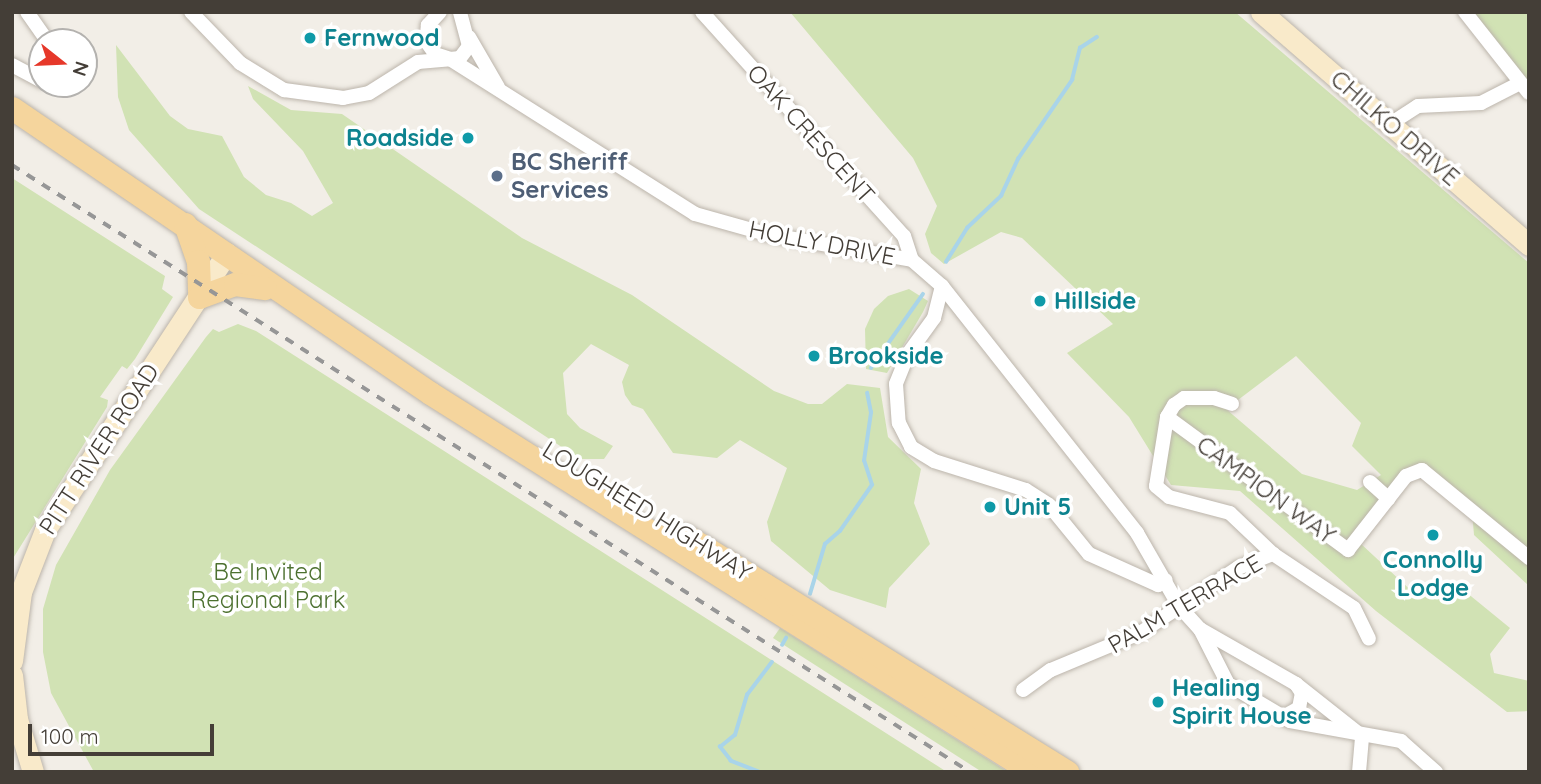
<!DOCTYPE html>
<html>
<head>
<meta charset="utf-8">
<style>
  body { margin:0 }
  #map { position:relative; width:1541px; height:784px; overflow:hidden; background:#f2eee7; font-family:Quicksand,sans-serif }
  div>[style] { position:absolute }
  .green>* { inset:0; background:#d1e2b4 }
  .stream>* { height:3.5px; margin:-1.75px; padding:0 1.75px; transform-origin:1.75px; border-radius:1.75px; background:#a9d4e9 }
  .roads { filter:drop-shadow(0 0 2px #bcb5ab) drop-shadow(0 0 2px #bcb5ab) }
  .street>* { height:14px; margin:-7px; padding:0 7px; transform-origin:7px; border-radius:7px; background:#fff }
  .secondary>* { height:21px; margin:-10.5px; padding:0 10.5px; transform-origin:10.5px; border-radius:10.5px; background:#f9eaca }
  .primary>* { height:23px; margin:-11.5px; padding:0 11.5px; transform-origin:11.5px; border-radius:11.5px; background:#f5d59d }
  .rail>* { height:3.5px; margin-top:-1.75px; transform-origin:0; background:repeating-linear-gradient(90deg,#969696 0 9px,transparent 0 18px) }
  .dots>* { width:19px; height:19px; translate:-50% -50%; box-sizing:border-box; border:4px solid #fff; border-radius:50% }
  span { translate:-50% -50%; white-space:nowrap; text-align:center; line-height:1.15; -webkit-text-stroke:7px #fff; paint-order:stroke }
  .culture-label { font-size:24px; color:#0d838f; font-weight:700 }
  .left { translate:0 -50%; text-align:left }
  .right { translate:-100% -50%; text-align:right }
  .street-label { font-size:24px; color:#443e37 }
  .service-label { font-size:24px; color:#4e5e75; font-weight:700 }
  .park-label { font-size:24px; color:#4d7130 }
  .frame { position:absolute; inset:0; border:14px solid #443e37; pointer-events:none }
  .north { position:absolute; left:28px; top:28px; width:70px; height:70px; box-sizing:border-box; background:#fff; border:2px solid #b4b2af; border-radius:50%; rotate:108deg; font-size:19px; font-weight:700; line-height:28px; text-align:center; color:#443e37 }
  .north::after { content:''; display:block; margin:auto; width:24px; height:32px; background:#e6382a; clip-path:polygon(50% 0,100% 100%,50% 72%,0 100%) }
  .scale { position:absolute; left:28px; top:724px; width:186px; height:32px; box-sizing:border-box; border:4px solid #443e37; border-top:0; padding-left:9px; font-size:21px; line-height:24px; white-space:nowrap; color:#443e37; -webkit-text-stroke:5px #fff; paint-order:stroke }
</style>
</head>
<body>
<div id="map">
  <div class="green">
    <i style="clip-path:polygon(evenodd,790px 12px,1235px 12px,1529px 263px,1529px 586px,1474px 535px,1472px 511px,1426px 467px,1396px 480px,1360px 543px,1417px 596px,1461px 588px,1510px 628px,1490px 654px,1494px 673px,1529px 681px,1529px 711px,1507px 712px,1376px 611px,1240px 491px,1171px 485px,1129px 417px,1067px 353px,1113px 324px,1022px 238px,1001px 232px,944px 264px,931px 253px,925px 234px,937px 206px,913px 158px,790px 12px,1296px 356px,1361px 423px,1352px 446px,1381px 475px,1357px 490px,1302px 474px,1226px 409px,1296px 356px)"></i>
    <i style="clip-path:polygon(1475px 12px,1529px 12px,1529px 85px,1475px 14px)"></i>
    <i style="clip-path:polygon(116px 45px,170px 116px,188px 129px,222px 136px,244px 177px,266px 195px,291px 203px,312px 216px,333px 203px,303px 151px,253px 99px,248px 86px,291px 110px,342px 114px,522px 238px,632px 295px,774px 391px,808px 404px,822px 404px,847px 384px,880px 388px,888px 437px,921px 469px,914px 503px,930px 544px,889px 588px,886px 608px,830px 590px,771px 541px,767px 522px,787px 468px,740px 440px,717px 458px,673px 453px,643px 409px,632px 405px,625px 395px,622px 382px,629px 365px,591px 344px,563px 373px,567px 414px,580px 428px,613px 446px,604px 459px,580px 459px,199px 209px,129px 130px,118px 97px)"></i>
    <i style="clip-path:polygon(12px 178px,165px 276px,162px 289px,173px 297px,135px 359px,127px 369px,122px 366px,100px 397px,108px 400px,107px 407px,12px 560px)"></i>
    <i style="clip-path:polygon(909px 289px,928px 301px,923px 312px,887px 373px,866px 369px,865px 329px,874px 309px,888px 296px)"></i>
    <i style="clip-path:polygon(238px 324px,256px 331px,947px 772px,94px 772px,51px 693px,43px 652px,43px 609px,56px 565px,110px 470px,206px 337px,213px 329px,219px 332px)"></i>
    <i style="clip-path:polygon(780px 628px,1008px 772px,982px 772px,773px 638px)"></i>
  </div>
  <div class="stream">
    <i style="left:946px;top:262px;width:40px;rotate:-58deg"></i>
    <i style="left:967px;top:228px;width:47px;rotate:-43.3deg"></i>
    <i style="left:1001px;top:196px;width:41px;rotate:-65.3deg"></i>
    <i style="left:1018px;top:159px;width:96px;rotate:-55.6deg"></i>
    <i style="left:1072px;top:80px;width:33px;rotate:-76deg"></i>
    <i style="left:1080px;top:48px;width:20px;rotate:-33deg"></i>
    <i style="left:871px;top:368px;width:90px;rotate:-54.9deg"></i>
    <i style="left:810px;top:594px;width:52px;rotate:-73.3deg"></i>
    <i style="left:825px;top:544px;width:20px;rotate:-41deg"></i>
    <i style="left:840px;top:531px;width:56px;rotate:-55.2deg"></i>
    <i style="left:872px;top:485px;width:25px;rotate:-108deg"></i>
    <i style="left:864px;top:461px;width:49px;rotate:-81.7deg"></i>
    <i style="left:871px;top:413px;width:20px;rotate:-101deg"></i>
    <i style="left:782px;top:645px;width:8px;rotate:-60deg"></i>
    <i style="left:759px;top:772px;width:30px;rotate:-159deg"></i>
    <i style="left:731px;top:761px;width:18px;rotate:-128deg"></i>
    <i style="left:720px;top:747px;width:19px;rotate:-39deg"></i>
    <i style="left:735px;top:735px;width:42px;rotate:-73.3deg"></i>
    <i style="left:747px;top:695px;width:41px;rotate:-52.9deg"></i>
  </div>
  <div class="roads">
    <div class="street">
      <i style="left:27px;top:12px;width:37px;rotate:55deg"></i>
      <i style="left:191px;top:12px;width:71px;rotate:46.1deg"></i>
      <i style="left:240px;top:63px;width:52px;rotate:31.5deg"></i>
      <i style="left:284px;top:90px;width:60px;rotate:7.7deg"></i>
      <i style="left:343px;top:98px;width:26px;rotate:-11deg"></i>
      <i style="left:369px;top:93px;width:58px;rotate:-32.3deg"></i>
      <i style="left:418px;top:62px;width:32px;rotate:-5deg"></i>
      <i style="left:450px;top:59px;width:290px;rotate:32.3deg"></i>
      <i style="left:695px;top:214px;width:74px;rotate:15.7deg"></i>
      <i style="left:766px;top:234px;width:148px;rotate:10.1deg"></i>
      <i style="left:912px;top:260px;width:40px;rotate:41deg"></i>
      <i style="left:942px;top:286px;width:315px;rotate:51.7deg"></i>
      <i style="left:1137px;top:533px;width:84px;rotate:60.1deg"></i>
      <i style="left:1179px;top:606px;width:31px;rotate:48deg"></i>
      <i style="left:1200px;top:629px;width:62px;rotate:63deg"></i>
      <i style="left:1228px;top:684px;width:72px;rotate:30.8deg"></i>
      <i style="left:1290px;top:721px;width:113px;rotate:10.2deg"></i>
      <i style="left:1401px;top:741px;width:47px;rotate:41.5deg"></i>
      <i style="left:440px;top:12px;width:18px;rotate:133deg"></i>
      <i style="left:428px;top:25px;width:16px;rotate:97deg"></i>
      <i style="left:426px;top:41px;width:16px;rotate:55deg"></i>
      <i style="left:435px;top:54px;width:16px;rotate:18deg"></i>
      <i style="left:450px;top:59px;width:10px;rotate:-6deg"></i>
      <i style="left:460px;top:58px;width:15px;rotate:-53deg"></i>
      <i style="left:469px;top:46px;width:35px;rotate:-105deg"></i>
      <i style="left:702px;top:12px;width:302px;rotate:48deg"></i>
      <i style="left:904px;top:236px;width:25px;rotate:72deg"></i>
      <i style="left:1465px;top:12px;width:103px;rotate:51.7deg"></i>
      <i style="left:469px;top:37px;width:58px;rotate:59.9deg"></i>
      <i style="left:12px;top:65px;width:34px;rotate:28deg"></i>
      <i style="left:1390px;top:124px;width:33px;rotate:-33deg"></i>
      <i style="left:1418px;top:106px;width:63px;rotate:-2.7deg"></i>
      <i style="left:1481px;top:103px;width:44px;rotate:-27.1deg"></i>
      <i style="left:942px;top:286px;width:33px;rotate:104deg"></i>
      <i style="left:934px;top:318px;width:44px;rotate:125.8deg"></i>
      <i style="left:908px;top:354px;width:32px;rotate:112deg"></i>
      <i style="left:896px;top:384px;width:39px;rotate:86deg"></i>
      <i style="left:899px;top:423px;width:27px;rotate:63deg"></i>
      <i style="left:911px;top:447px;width:27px;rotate:31deg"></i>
      <i style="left:934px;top:461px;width:96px;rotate:17.5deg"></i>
      <i style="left:1026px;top:490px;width:27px;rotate:33deg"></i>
      <i style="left:1049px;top:505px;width:63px;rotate:50.8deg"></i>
      <i style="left:1089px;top:554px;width:76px;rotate:24.2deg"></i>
      <i style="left:1158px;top:585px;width:9px;rotate:-32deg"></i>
      <i style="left:1167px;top:417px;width:225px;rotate:36.3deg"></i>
      <i style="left:1348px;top:550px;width:94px;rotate:-51.9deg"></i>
      <i style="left:1406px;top:476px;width:17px;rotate:-21deg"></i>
      <i style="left:1422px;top:470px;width:139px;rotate:39.4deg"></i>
      <i style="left:1370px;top:482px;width:25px;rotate:42deg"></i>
      <i style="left:1273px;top:554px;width:97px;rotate:33.7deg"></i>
      <i style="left:1354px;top:608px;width:34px;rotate:64deg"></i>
      <i style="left:1200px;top:629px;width:111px;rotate:29.8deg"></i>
      <i style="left:1296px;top:684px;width:79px;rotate:38.3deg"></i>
      <i style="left:1023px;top:690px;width:34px;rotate:-36deg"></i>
      <i style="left:1051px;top:670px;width:96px;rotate:-22.6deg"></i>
      <i style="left:1140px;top:633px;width:118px;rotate:-33.6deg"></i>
      <i style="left:1238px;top:568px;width:38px;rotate:-22deg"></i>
      <i style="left:1273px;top:554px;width:59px;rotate:-136.4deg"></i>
      <i style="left:1230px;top:513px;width:63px;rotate:-165.3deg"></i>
      <i style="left:1169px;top:497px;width:17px;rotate:-140deg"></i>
      <i style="left:1156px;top:486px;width:70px;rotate:-80.9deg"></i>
      <i style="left:1167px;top:417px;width:14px;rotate:-60deg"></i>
      <i style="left:1174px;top:405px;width:12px;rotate:-35deg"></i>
      <i style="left:1184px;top:398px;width:30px"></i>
      <i style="left:1214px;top:398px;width:19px;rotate:18deg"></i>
      <i style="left:1281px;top:718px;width:21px;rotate:-29deg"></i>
      <i style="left:1299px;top:708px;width:15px;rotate:-79deg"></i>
      <i style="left:1302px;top:693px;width:11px;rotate:-124deg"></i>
      <i style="left:1359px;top:772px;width:36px;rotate:-85deg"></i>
    </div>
    <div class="secondary">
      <i style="left:1261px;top:12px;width:355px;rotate:41deg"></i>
      <i style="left:12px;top:661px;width:70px;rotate:-82.6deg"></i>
      <i style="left:21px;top:592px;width:66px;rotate:-68.8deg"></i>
      <i style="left:45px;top:530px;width:331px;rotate:-56.7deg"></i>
      <i style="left:12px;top:675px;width:44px;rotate:83.5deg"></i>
      <i style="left:17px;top:719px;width:55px;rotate:73.2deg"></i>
    </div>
    <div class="primary">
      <i style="left:12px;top:108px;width:506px;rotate:34.29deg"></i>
      <i style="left:430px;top:393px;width:711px;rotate:32.19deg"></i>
      <i style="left:185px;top:224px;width:39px;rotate:71deg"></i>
      <i style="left:198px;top:261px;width:36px;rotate:88deg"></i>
      <i style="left:199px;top:297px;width:38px;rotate:-20deg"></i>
      <i style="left:235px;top:284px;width:30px;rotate:8deg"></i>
      <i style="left:685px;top:535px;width:450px;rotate:31.8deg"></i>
    </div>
  </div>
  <div class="rail">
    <i style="left:12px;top:165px;width:1134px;rotate:32.36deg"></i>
  </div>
  <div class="dots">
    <i style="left:310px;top:38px;background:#0f9aa8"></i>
    <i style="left:468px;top:138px;background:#0f9aa8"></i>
    <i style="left:497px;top:176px;background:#5c6f8a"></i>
    <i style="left:1040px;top:301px;background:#0f9aa8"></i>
    <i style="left:814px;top:356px;background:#0f9aa8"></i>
    <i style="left:990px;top:507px;background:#0f9aa8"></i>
    <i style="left:1433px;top:535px;background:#0f9aa8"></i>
    <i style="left:1158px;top:702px;background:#0f9aa8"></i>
  </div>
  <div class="culture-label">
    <span class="left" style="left:324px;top:38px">Fernwood</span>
    <span class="right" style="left:454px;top:138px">Roadside</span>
    <span class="left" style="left:1054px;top:301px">Hillside</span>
    <span class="left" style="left:828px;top:356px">Brookside</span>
    <span class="left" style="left:1004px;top:507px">Unit 5</span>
    <span style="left:1433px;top:574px">Connolly<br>Lodge</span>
    <span class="left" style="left:1172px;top:702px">Healing<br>Spirit House</span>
  </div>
  <div class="street-label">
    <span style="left:1395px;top:128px;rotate:41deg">CHILKO DRIVE</span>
    <span style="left:811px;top:134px;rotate:48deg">OAK CRESCENT</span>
    <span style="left:822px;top:243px;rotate:11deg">HOLLY DRIVE</span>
    <span style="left:99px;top:449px;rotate:-57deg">PITT RIVER ROAD</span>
    <span style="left:1266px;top:490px;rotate:36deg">CAMPION WAY</span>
    <span style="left:647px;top:511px;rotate:32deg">LOUGHEED HIGHWAY</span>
    <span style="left:1185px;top:604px;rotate:-30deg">PALM TERRACE</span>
  </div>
  <div class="service-label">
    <span class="left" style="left:511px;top:176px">BC Sheriff<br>Services</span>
  </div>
  <div class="park-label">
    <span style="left:268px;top:586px">Be Invited<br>Regional Park</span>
  </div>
  <div class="frame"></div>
  <div class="north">N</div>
  <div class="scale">100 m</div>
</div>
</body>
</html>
